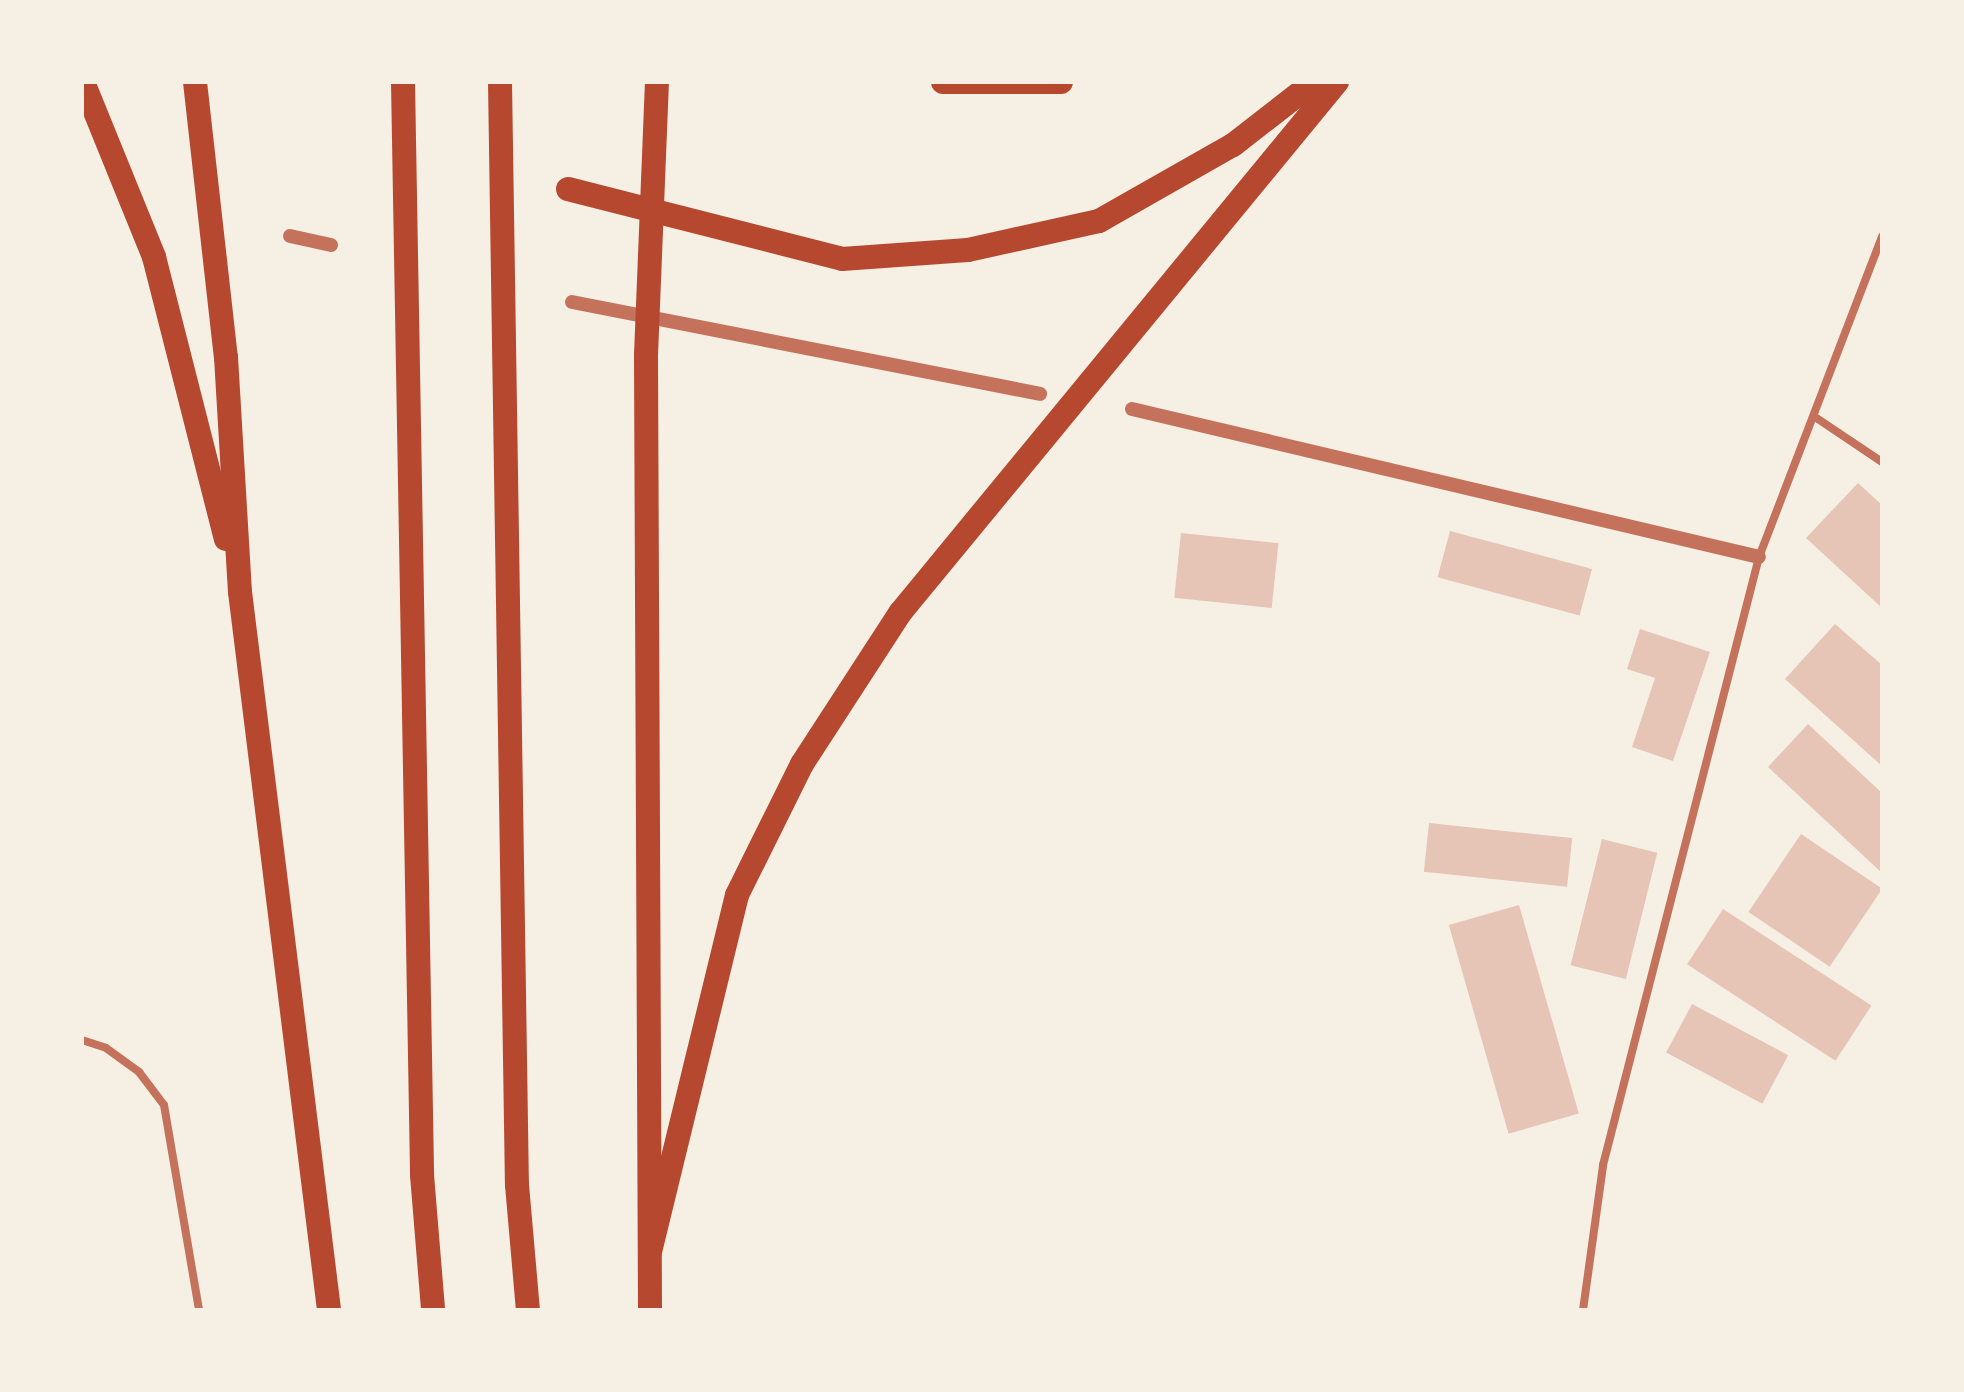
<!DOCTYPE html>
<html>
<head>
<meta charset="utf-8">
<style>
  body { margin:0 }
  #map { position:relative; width:1964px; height:1392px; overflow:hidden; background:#f6efe4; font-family:"Golos Text",sans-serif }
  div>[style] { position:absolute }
  .building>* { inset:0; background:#e6c5b7; transform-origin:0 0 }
  .minor>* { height:8px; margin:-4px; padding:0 4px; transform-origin:4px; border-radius:4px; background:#c5725c }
  .tertiary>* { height:14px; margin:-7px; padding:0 7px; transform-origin:7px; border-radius:7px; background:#c5725c }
  .motorway>* { height:24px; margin:-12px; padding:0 12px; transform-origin:12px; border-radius:12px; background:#b5482f }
  span { translate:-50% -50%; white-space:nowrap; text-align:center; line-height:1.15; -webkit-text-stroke:6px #f6efe4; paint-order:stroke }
  .frame { position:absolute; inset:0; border:84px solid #f6efe4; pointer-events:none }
</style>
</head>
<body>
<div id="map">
  <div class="building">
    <i style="clip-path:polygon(1858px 483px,1882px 505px,1882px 608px,1806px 538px)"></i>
    <i style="left:1450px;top:531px;width:147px;height:48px;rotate:15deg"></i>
    <i style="left:1181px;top:533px;width:98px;height:65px;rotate:6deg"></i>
    <i style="clip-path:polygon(1835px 624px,1882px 665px,1882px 766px,1785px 679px)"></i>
    <i style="clip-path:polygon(1640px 629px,1710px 652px,1673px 761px,1632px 747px,1655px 678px,1627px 669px)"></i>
    <i style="clip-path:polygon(1808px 724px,1882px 793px,1882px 873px,1768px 767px)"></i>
    <i style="left:1429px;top:823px;width:144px;height:49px;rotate:6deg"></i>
    <i style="left:1801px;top:834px;width:98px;height:94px;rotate:34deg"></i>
    <i style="left:1602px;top:839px;width:57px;height:130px;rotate:14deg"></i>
    <i style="left:1519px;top:905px;width:217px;height:73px;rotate:74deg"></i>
    <i style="left:1723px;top:909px;width:177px;height:66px;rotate:33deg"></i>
    <i style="left:1692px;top:1004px;width:109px;height:55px;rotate:28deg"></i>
  </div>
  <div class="minor">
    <i style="left:1815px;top:417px;width:81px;rotate:33.9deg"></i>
    <i style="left:82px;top:1040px;width:25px;rotate:18deg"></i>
    <i style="left:106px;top:1048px;width:41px;rotate:36deg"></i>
    <i style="left:139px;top:1072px;width:41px;rotate:52.9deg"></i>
    <i style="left:164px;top:1105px;width:208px;rotate:80.3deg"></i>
    <i style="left:1583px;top:1310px;width:146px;rotate:-82.1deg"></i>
    <i style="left:1603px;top:1165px;width:628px;rotate:-75.61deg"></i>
    <i style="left:1759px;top:557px;width:344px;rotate:-69deg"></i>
  </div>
  <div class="tertiary">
    <i style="left:290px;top:236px;width:42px;rotate:12.4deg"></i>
    <i style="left:572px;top:302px;width:477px;rotate:11.1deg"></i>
    <i style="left:1132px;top:409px;width:644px;rotate:13.28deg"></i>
  </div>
  <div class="motorway">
    <i style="left:83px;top:82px;width:189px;rotate:67.9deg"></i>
    <i style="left:154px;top:257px;width:291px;rotate:75.7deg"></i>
    <i style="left:195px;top:82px;width:277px;rotate:83.6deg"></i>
    <i style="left:226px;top:357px;width:235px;rotate:86.6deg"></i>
    <i style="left:240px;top:592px;width:723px;rotate:82.93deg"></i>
    <i style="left:403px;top:82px;width:1093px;rotate:89deg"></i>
    <i style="left:422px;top:1175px;width:135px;rotate:85.3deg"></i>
    <i style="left:500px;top:82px;width:1103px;rotate:89.12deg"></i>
    <i style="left:517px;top:1185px;width:125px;rotate:85deg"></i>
    <i style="left:943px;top:82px;width:118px"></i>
    <i style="left:568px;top:189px;width:283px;rotate:14.3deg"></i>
    <i style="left:842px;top:259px;width:126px;rotate:-4.1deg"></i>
    <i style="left:968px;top:250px;width:134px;rotate:-12.5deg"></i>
    <i style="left:1099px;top:221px;width:154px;rotate:-29.6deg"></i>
    <i style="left:1233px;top:145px;width:103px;rotate:-37.9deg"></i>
    <i style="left:650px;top:1252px;width:367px;rotate:-76.3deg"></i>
    <i style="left:737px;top:895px;width:146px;rotate:-63.6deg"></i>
    <i style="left:802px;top:764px;width:180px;rotate:-57deg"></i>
    <i style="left:900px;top:613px;width:688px;rotate:-50.55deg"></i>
    <i style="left:650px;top:1310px;width:955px;rotate:-90.24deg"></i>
    <i style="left:646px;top:355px;width:273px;rotate:-87.7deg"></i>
  </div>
  <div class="frame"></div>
</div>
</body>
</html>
